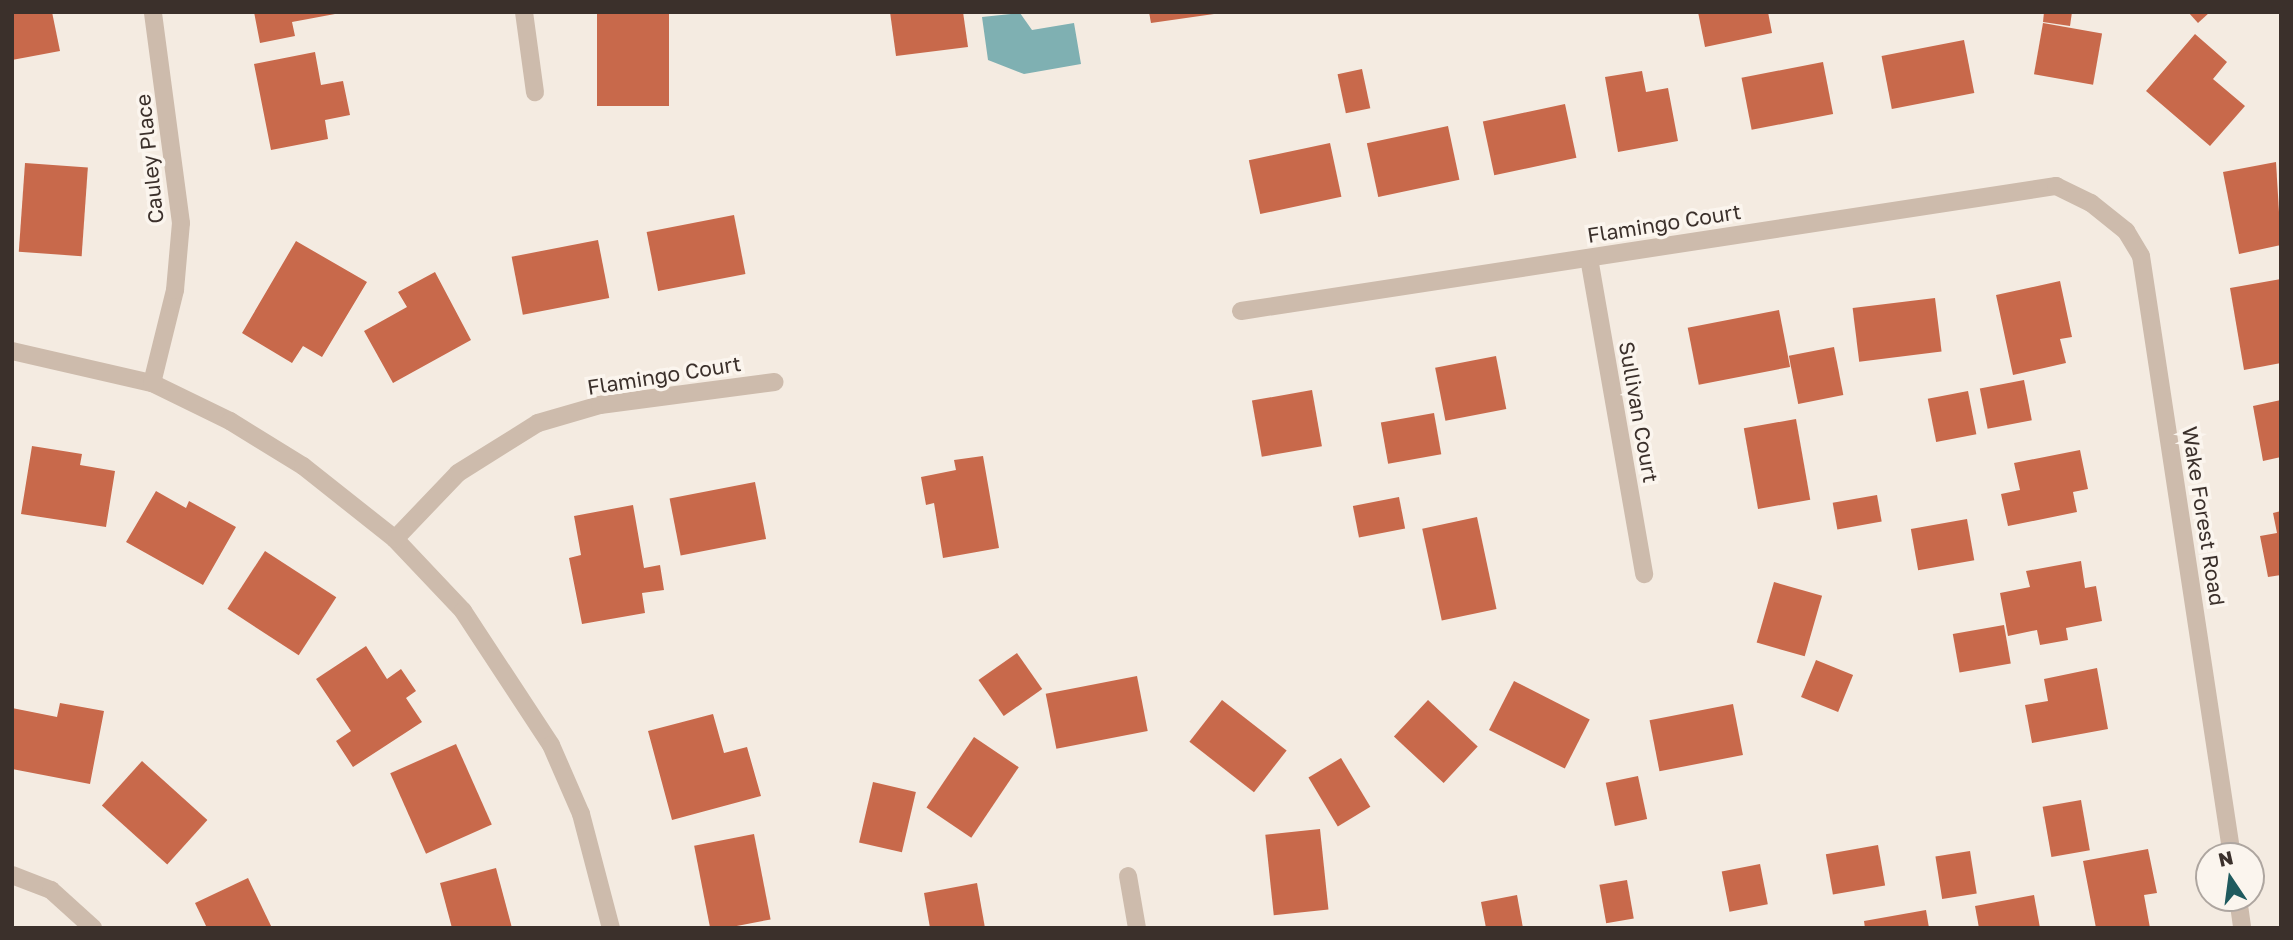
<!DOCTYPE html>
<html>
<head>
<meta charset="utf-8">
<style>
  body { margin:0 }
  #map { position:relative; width:2293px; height:940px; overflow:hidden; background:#f4ebe1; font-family:"Golos Text",sans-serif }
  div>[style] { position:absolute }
  .water>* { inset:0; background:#7fb0b2 }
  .building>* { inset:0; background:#c8694b; transform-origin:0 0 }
  .minor>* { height:18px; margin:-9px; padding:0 9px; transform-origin:9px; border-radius:9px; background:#cdbbac }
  span { translate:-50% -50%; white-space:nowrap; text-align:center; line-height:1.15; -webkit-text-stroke:7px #fbf5ee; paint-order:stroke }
  .street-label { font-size:21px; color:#3b302b }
  .frame { position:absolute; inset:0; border:14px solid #3b302b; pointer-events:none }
  .north { position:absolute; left:2195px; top:842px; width:70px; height:70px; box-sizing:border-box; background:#fbf5ee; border:2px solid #aea6a0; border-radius:50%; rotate:347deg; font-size:19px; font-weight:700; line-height:28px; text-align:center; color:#3b302b }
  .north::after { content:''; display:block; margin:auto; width:24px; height:32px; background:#1f5a5e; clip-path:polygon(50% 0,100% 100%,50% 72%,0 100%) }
</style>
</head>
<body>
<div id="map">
  <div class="water">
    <i style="clip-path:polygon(1020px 13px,1032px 30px,1074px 23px,1081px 64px,1024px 74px,988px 60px,982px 17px)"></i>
  </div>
  <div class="building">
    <i style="clip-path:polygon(12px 12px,52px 12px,60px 51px,12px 60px)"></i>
    <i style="clip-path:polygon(254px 12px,335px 12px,335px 14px,292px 22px,295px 36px,260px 43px)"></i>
    <i style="left:597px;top:12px;width:72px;height:94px"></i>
    <i style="clip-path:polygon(890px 12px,963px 12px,968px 47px,896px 56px)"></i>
    <i style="clip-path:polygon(1149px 12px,1213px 12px,1214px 14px,1151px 23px)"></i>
    <i style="clip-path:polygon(1698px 12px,1768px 12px,1772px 33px,1705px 47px)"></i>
    <i style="clip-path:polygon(2044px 12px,2072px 12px,2070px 26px,2043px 22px)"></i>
    <i style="clip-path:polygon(2188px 12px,2210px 12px,2198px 23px)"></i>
    <i style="left:2043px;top:23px;width:60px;height:52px;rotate:10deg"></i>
    <i style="clip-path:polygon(2195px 34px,2227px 62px,2213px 79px,2245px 106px,2210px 146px,2146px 91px)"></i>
    <i style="left:1964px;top:40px;width:54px;height:84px;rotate:79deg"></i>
    <i style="clip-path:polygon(315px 52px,321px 85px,343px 81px,350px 115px,325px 120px,328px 139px,271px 150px,254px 64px)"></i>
    <i style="left:1823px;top:62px;width:53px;height:83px;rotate:79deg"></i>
    <i style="left:1362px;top:69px;width:40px;height:25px;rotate:78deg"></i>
    <i style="clip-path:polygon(1642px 71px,1646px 92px,1668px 88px,1678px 141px,1618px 152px,1605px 77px)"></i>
    <i style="left:1565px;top:104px;width:55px;height:84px;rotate:78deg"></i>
    <i style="left:1448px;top:126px;width:55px;height:83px;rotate:78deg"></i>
    <i style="left:1330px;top:143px;width:55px;height:83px;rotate:78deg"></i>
    <i style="clip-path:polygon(2276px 162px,2281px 245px,2239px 254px,2223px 172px)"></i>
    <i style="left:25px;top:163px;width:63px;height:89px;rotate:4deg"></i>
    <i style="left:734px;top:215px;width:60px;height:89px;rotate:79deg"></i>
    <i style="left:598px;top:240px;width:59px;height:88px;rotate:79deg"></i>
    <i style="clip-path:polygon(296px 241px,367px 282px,322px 357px,303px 346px,292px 363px,242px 333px)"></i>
    <i style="clip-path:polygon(435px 272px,471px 340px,393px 383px,364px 331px,407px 307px,398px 292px)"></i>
    <i style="clip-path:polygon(2281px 279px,2281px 363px,2244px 370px,2230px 288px)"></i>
    <i style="clip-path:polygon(2060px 281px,2072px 337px,2060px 339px,2066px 363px,2013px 375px,1996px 295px)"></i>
    <i style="left:1935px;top:298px;width:54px;height:83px;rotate:83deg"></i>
    <i style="left:1779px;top:310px;width:58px;height:93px;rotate:79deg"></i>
    <i style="left:1834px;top:347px;width:49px;height:46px;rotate:79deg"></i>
    <i style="left:1496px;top:356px;width:54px;height:62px;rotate:79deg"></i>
    <i style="left:2024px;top:380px;width:41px;height:45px;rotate:79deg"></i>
    <i style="left:1312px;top:390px;width:57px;height:61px;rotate:80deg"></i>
    <i style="left:1968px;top:391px;width:44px;height:41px;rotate:79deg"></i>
    <i style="clip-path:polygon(2281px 400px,2281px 457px,2263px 461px,2253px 406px)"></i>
    <i style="left:1434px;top:413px;width:42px;height:54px;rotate:80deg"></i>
    <i style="left:1796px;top:419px;width:82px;height:53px;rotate:80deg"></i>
    <i style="clip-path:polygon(32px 446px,82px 454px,80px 465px,115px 471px,106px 527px,21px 514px)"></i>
    <i style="clip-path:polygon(2080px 450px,2088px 489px,2073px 492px,2077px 512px,2008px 526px,2001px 494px,2020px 490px,2014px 463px)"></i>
    <i style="clip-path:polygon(983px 456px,999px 548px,943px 558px,934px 503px,926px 505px,921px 477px,956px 470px,954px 460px)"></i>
    <i style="left:755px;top:482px;width:58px;height:87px;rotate:79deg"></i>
    <i style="clip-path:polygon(156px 491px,186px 508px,189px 501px,236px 527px,203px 585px,126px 542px)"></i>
    <i style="left:1877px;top:495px;width:27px;height:45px;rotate:80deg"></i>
    <i style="left:1399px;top:497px;width:32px;height:47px;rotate:79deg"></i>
    <i style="clip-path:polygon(633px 505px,644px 568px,660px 565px,664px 590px,642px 593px,645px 613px,582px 624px,569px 558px,581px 555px,574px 516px)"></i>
    <i style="clip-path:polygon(2281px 511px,2281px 575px,2268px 577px,2260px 536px,2277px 533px,2273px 513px)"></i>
    <i style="left:1477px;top:517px;width:94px;height:56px;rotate:78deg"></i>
    <i style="left:1967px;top:519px;width:42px;height:57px;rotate:80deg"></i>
    <i style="left:265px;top:551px;width:85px;height:69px;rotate:33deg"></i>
    <i style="clip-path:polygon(2081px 561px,2085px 588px,2096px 586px,2102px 621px,2066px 628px,2068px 640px,2040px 645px,2037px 630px,2008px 636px,2000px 593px,2030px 587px,2026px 571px)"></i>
    <i style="left:1774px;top:582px;width:50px;height:63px;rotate:16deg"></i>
    <i style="left:2004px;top:625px;width:39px;height:52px;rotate:80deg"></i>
    <i style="clip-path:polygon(366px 646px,387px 679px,401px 669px,416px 691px,406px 698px,422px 722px,353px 767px,336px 741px,351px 731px,316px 679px)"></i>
    <i style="left:1017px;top:653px;width:44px;height:47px;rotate:55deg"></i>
    <i style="left:1816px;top:660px;width:40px;height:40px;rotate:22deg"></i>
    <i style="clip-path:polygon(2097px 668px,2108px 729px,2032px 743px,2025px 705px,2048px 701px,2044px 679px)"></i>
    <i style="left:1137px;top:676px;width:56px;height:93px;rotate:79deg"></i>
    <i style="left:1514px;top:681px;width:85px;height:55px;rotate:27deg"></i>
    <i style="left:1222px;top:700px;width:82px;height:53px;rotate:38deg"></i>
    <i style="left:1428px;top:700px;width:68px;height:50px;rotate:43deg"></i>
    <i style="clip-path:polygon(60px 703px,104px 711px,90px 784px,12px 769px,12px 708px,57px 717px)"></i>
    <i style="left:1733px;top:704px;width:52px;height:85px;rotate:79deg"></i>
    <i style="clip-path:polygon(713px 714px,724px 753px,747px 747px,761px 796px,672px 820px,648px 731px)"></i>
    <i style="left:974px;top:737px;width:54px;height:85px;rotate:34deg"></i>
    <i style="left:456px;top:744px;width:88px;height:72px;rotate:66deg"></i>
    <i style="left:1341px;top:758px;width:57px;height:38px;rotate:59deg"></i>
    <i style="left:142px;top:761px;width:88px;height:60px;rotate:42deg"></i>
    <i style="left:1638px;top:776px;width:44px;height:33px;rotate:78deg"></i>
    <i style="left:873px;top:782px;width:44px;height:62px;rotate:13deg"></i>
    <i style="left:2081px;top:800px;width:51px;height:39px;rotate:80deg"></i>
    <i style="left:1320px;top:829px;width:81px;height:55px;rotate:84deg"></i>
    <i style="left:754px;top:834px;width:87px;height:61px;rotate:79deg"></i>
    <i style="left:1878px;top:845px;width:41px;height:53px;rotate:80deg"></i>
    <i style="clip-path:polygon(2148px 849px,2157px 893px,2144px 895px,2150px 928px,2096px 928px,2083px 861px)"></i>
    <i style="left:1970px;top:851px;width:43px;height:35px;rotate:81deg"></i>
    <i style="left:1760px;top:864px;width:41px;height:39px;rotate:79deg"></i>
    <i style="clip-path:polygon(496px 868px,512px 928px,452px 928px,440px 883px)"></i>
    <i style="clip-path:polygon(248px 878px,272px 928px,207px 928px,195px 903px)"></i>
    <i style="left:1627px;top:880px;width:39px;height:28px;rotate:80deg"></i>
    <i style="clip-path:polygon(977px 883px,985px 928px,930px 928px,924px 893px)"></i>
    <i style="clip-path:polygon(1517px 895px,1523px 928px,1486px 928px,1481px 902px)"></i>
    <i style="clip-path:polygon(2034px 895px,2040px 928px,1979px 928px,1975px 906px)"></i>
    <i style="clip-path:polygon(1926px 910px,1929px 928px,1865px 928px,1864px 921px)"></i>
  </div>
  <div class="minor">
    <i style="left:524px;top:12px;width:81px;rotate:82.2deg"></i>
    <i style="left:1589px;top:258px;width:321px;rotate:80.1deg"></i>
    <i style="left:1241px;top:311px;width:825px;rotate:-8.72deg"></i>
    <i style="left:2056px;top:186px;width:39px;rotate:26deg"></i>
    <i style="left:2091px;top:203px;width:45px;rotate:38.7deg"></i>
    <i style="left:2126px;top:231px;width:29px;rotate:59deg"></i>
    <i style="left:2141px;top:256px;width:607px;rotate:81.38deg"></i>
    <i style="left:12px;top:351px;width:144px;rotate:12.9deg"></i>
    <i style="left:152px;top:383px;width:87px;rotate:26deg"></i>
    <i style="left:230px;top:421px;width:86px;rotate:31.7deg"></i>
    <i style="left:303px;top:466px;width:117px;rotate:38.4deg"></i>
    <i style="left:395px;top:539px;width:99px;rotate:46.6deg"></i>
    <i style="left:463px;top:611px;width:160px;rotate:56.7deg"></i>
    <i style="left:551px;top:745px;width:75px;rotate:66.5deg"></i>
    <i style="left:581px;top:814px;width:118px;rotate:75.3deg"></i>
    <i style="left:152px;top:383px;width:96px;rotate:-76.1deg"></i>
    <i style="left:175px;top:290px;width:67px;rotate:-84.9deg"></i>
    <i style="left:181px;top:223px;width:213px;rotate:-97.6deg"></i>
    <i style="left:395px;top:539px;width:91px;rotate:-46.3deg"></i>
    <i style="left:458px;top:473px;width:94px;rotate:-32deg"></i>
    <i style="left:538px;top:423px;width:65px;rotate:-16.2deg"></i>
    <i style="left:600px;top:405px;width:176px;rotate:-7.5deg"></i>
    <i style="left:12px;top:875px;width:42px;rotate:21deg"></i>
    <i style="left:51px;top:890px;width:57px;rotate:42.1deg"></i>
    <i style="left:1128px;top:876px;width:53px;rotate:80.2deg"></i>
    <i style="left:2238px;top:898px;width:30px;rotate:82deg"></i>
  </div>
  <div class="street-label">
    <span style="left:149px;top:159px;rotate:-96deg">Cauley Place</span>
    <span style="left:1664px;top:223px;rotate:-9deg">Flamingo Court</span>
    <span style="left:664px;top:375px;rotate:-9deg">Flamingo Court</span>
    <span style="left:1639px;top:412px;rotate:80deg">Sullivan Court</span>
    <span style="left:2204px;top:516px;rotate:81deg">Wake Forest Road</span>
  </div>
  <div class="frame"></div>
  <div class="north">N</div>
</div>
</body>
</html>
